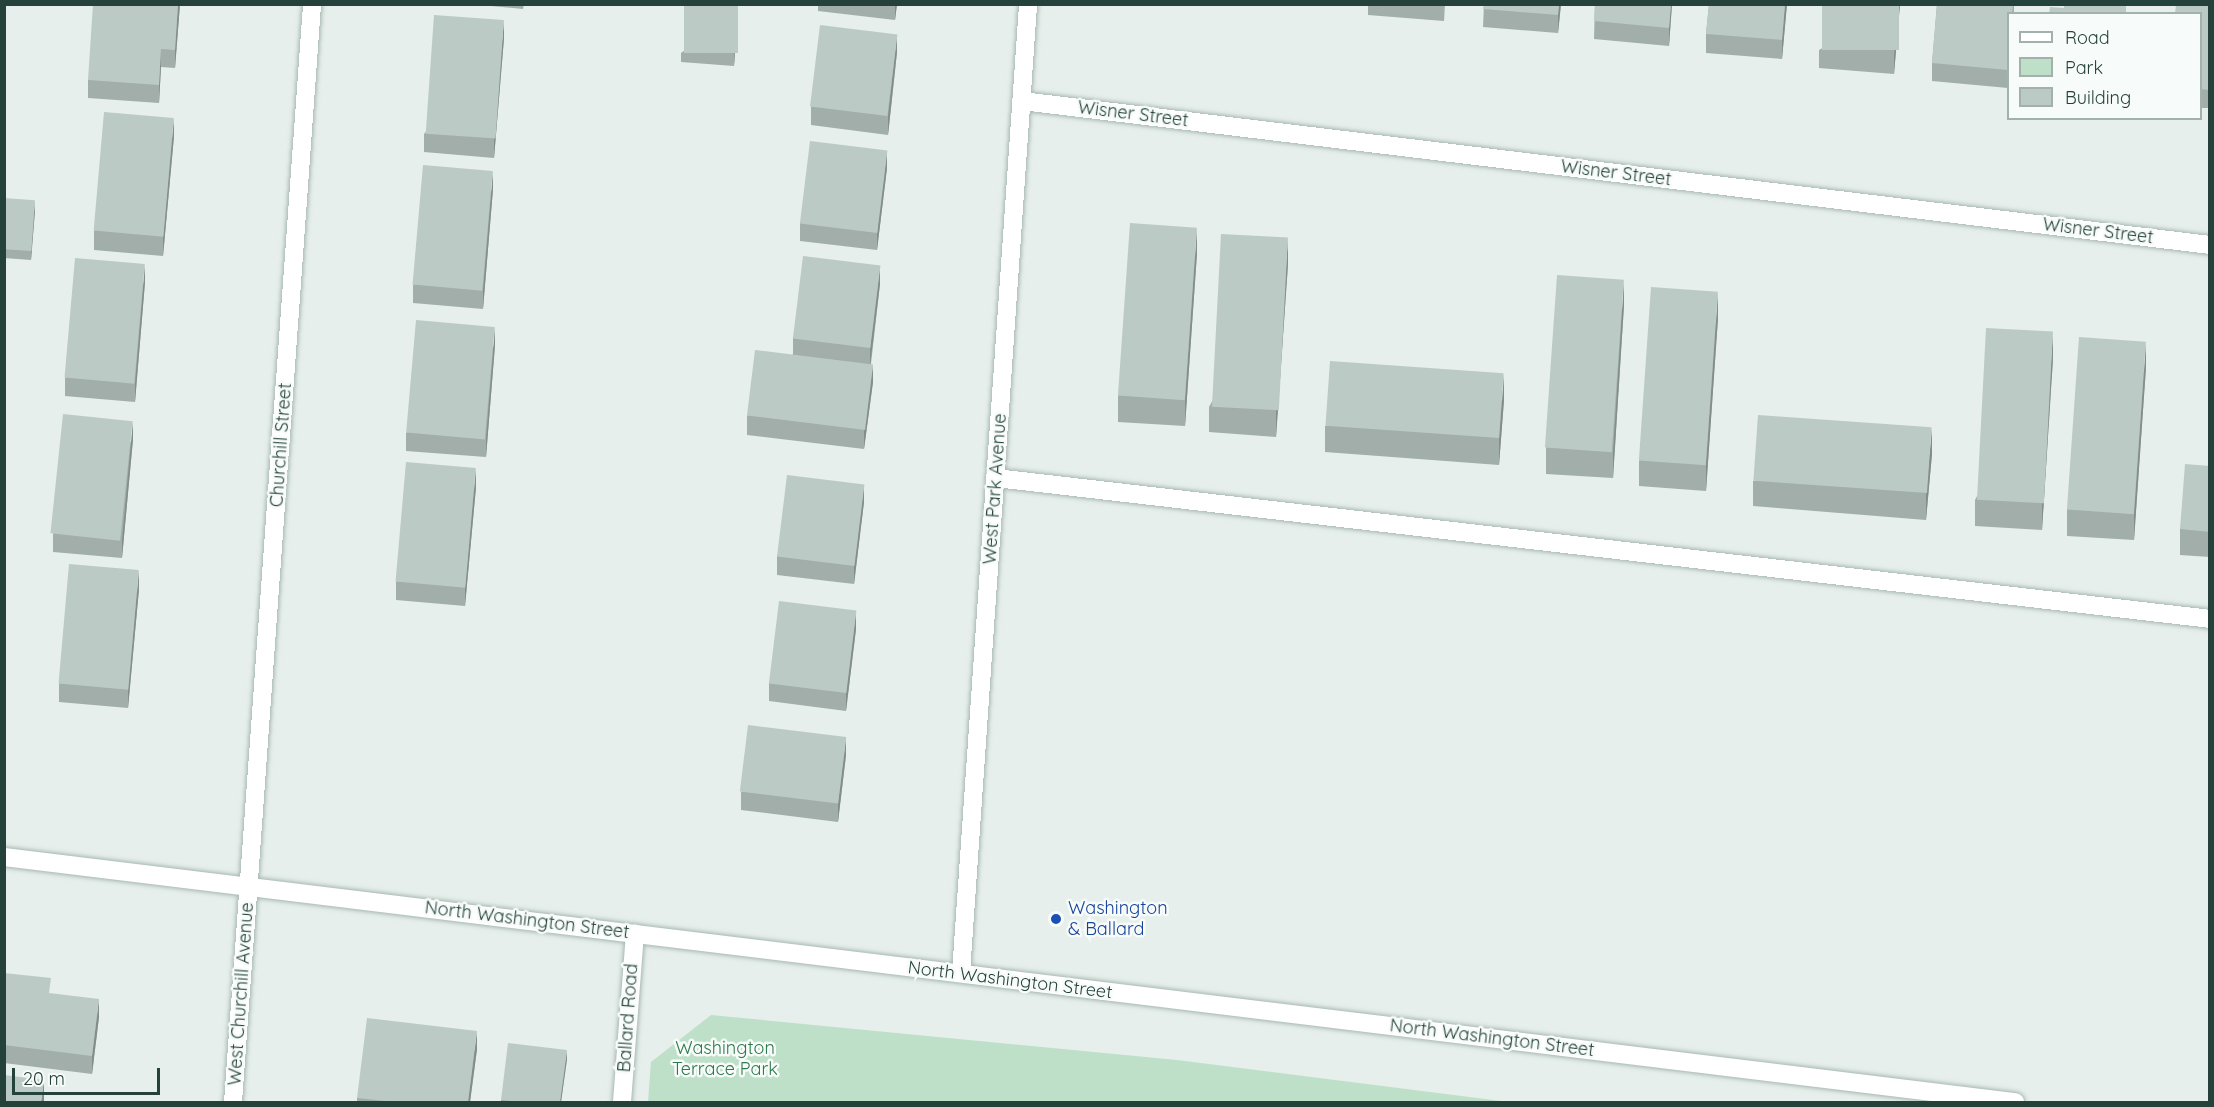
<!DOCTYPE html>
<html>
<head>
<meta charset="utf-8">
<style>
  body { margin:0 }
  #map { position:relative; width:2214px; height:1107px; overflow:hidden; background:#e6efeb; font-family:Quicksand,sans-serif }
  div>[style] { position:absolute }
  .green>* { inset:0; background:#bfe0c8 }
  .roads { filter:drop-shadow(0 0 2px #a8b8b2) drop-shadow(0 0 2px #a8b8b2) }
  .service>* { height:18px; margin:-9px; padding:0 9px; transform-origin:9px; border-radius:9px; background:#fff }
  .minor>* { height:18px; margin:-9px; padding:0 9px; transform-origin:9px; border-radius:9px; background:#fff }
  .tertiary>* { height:18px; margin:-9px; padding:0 9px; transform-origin:9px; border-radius:9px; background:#fff }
  .wall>* { inset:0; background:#a1aea9; transform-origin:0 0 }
  .shaded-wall>* { inset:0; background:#838d89 }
  .building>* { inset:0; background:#bbcac4; transform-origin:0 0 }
  .dots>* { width:16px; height:16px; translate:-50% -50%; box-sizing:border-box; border:3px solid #f7fbf9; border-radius:50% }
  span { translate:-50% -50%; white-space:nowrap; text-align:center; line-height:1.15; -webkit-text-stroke:5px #f7fbf9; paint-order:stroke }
  .street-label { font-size:18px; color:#24423a }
  .transit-label { font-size:18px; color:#164399 }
  .left { translate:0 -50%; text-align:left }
  .park-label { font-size:18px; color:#2d7a4b }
  .frame { position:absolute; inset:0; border:6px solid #24423a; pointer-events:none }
  .legend { position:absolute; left:2007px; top:12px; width:195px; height:108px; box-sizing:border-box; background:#f7fbf9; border:2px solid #a3b1ad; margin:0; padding:8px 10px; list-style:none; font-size:18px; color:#24423a }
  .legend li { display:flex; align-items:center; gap:12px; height:30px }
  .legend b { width:30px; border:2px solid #a3b1ad }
  .scale { position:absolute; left:12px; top:1068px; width:148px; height:27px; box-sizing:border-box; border:3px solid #24423a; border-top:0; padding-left:8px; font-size:18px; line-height:21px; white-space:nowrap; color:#24423a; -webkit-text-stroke:4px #f7fbf9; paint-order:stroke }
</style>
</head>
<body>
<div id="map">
  <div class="green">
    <i style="clip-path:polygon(711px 1015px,1177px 1060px,1509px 1102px,648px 1102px,651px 1062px)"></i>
  </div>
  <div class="roads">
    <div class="service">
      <i style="left:996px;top:478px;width:1222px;rotate:6.62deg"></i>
    </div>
    <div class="minor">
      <i style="left:1022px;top:101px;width:1197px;rotate:6.91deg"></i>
      <i style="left:961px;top:973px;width:971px;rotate:-86.04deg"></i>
      <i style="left:233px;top:1102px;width:1101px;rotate:-85.88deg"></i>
    </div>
    <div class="tertiary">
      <i style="left:4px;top:857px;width:2026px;rotate:6.95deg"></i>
      <i style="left:622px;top:1102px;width:169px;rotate:-85.6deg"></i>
    </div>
  </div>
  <div class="wall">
    <i style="clip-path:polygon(180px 4px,175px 68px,161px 67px,159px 103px,88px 98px,88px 80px)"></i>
    <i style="clip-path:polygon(469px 4px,524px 4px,523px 9px)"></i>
    <i style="clip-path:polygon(818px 4px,897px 4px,895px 20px,818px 11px)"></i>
    <i style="clip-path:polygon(1368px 4px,1445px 4px,1444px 21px,1368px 15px)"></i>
    <i style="clip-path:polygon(1484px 4px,1561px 4px,1558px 33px,1483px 27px)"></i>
    <i style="clip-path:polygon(1595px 4px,1672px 4px,1669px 46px,1594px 39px)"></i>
    <i style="clip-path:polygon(1709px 4px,1787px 4px,1782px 59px,1706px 53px,1706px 34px)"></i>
    <i style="clip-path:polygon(1900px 4px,1894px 74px,1819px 68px,1819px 50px)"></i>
    <i style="clip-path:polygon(1937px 4px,2014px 4px,2014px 14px,2008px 14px,2008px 88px,1932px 81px,1932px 63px)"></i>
    <i style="left:2210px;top:4px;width:104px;height:14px;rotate:90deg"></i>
    <i style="clip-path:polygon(738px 11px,734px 66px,681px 62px,681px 53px)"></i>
    <i style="clip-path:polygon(504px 38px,494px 158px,424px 152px,424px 134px)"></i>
    <i style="clip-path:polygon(897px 52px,888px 135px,811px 125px,811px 107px)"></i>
    <i style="clip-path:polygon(174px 136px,163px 256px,94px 250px,94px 231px)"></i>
    <i style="clip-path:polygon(887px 168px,877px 250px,800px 241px,800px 223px)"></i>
    <i style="clip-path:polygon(493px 189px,483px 309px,413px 303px,413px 285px)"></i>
    <i style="clip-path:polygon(4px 198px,35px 210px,31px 260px,4px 258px)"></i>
    <i style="clip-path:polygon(1197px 253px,1185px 426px,1118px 422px,1118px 396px)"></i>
    <i style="clip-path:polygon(1288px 264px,1276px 437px,1209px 432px,1209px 407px)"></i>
    <i style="clip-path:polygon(145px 282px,135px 402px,65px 396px,65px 378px)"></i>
    <i style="clip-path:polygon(880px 284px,871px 364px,873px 382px,864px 449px,747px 435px,747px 416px,793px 354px,793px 338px)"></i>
    <i style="clip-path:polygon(1624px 305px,1613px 478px,1546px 474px,1546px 448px)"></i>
    <i style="clip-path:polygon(1718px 318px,1706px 491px,1639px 486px,1639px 461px)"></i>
    <i style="clip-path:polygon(495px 345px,486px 457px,406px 451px,406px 433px)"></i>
    <i style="clip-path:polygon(2053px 358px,2042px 530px,1975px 526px,1975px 500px)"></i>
    <i style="clip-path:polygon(2146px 367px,2134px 540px,2067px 536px,2067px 510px)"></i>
    <i style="clip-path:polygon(1504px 400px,1499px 465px,1325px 452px,1325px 426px)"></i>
    <i style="clip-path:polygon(133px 439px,122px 558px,53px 552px,53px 534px)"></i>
    <i style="clip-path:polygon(1932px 454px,1926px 520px,1753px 506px,1753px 481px)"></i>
    <i style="clip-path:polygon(2210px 466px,2210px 557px,2180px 555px,2180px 529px)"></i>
    <i style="clip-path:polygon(476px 487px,465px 606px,396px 600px,396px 582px)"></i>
    <i style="clip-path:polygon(864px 502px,854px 584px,777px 575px,777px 556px)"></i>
    <i style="clip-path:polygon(139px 589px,128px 708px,59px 702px,59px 684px)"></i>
    <i style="clip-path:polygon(856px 629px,846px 711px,769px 701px,769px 683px)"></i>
    <i style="clip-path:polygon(846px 755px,838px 822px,741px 810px,741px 792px)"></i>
    <i style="clip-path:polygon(4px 973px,99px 1017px,92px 1074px,4px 1063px)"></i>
    <i style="clip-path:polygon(477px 1049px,470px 1102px,357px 1102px,357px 1098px)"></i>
    <i style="clip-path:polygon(567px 1059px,561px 1102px,501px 1102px,501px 1100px)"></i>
  </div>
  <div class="shaded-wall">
    <i style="clip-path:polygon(178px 4px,180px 4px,175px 68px,175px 50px)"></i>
    <i style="clip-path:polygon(738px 4px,738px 11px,734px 66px,734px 57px)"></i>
    <i style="clip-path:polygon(895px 4px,897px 4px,895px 20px)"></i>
    <i style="clip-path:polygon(1559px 4px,1561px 4px,1558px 33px,1558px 15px)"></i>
    <i style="clip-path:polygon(1671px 4px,1672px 4px,1669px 46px,1669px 28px)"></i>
    <i style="clip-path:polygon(1785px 4px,1787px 4px,1782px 59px,1782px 40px)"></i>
    <i style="clip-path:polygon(1899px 4px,1900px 4px,1894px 74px,1894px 56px)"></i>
    <i style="clip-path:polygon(504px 20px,504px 38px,494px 158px,494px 140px)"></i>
    <i style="clip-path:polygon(897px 34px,897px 52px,888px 135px,888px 117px)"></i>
    <i style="clip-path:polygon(161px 49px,161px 67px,159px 103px,159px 85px)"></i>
    <i style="clip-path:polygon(174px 118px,174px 136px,163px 256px,163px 237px)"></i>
    <i style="clip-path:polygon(887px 150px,887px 168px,877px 250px,877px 232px)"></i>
    <i style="clip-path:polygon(493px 171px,493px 189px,483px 309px,483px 291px)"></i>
    <i style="clip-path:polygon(35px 200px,35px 210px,31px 260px,31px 251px)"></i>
    <i style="clip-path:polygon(1197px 228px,1197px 253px,1185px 426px,1185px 401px)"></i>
    <i style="clip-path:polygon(1288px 238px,1288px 264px,1276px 437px,1276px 411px)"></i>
    <i style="clip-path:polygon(145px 264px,145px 282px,135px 402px,135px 384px)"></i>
    <i style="clip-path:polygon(880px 266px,880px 284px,870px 366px,870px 348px)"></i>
    <i style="clip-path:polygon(1624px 280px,1624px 305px,1613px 478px,1613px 453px)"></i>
    <i style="clip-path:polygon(1718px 292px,1718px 318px,1706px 491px,1706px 465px)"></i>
    <i style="clip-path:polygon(495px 327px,495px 345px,486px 457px,486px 439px)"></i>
    <i style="clip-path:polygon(2053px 332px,2053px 358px,2042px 530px,2042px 505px)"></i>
    <i style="clip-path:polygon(2146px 342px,2146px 367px,2134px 540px,2134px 515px)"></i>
    <i style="clip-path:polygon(873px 364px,873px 382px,864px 449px,864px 431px)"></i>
    <i style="clip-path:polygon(1504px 374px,1504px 400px,1499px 465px,1499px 440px)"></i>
    <i style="clip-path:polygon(133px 421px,133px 439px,122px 558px,122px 540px)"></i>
    <i style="clip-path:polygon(1932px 428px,1932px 454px,1926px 520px,1926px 494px)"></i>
    <i style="clip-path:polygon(476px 468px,476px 487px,465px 606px,465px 588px)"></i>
    <i style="clip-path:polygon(864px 484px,864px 502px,854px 584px,854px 566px)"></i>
    <i style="clip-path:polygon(139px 570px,139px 589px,128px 708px,128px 690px)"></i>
    <i style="clip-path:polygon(856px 611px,856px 629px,846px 711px,846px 693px)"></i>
    <i style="clip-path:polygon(846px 737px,846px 755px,838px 822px,838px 804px)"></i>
    <i style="clip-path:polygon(99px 999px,99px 1017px,92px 1074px,92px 1056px)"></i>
    <i style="clip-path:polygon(477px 1031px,477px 1049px,470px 1102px,468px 1102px)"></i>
    <i style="clip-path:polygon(567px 1050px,567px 1059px,561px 1102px,560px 1102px)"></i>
    <i style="clip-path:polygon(44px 1080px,44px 1102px,41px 1102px)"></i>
  </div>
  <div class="building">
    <i style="clip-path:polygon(93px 4px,178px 4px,175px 50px,161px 49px,159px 85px,88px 80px)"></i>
    <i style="left:684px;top:4px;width:54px;height:49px"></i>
    <i style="clip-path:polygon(1484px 4px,1559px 4px,1558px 15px,1483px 9px)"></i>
    <i style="clip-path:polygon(1595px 4px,1671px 4px,1669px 28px,1594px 21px)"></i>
    <i style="clip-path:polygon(1709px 4px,1785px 4px,1782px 40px,1706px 34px)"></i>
    <i style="left:1822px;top:4px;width:77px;height:46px"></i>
    <i style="clip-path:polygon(1937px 4px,2013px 4px,2012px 14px,2008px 14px,2008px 70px,1932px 63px)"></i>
    <i style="clip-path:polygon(2064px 4px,2126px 4px,2126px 14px,2049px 14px,2050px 7px,2064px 8px)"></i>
    <i style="clip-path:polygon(2176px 4px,2210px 4px,2210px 90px,2200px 89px,2200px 14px,2175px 14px)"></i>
    <i style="left:434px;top:15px;width:70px;height:119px;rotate:4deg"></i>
    <i style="left:820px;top:25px;width:78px;height:82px;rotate:7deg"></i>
    <i style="left:104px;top:112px;width:70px;height:119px;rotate:5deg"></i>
    <i style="left:810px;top:141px;width:78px;height:83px;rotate:7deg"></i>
    <i style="left:423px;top:165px;width:70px;height:120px;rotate:5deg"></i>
    <i style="left:4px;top:198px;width:31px;height:51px;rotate:4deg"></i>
    <i style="left:1130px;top:223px;width:67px;height:173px;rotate:4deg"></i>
    <i style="left:1221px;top:234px;width:67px;height:173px;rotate:3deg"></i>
    <i style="left:803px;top:256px;width:78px;height:83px;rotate:7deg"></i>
    <i style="left:75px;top:258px;width:70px;height:120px;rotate:5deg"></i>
    <i style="left:1557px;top:275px;width:67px;height:173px;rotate:4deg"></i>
    <i style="left:1651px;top:287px;width:67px;height:174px;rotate:4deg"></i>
    <i style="left:416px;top:320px;width:79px;height:113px;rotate:5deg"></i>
    <i style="left:1986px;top:328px;width:67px;height:172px;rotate:3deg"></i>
    <i style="left:2079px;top:337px;width:67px;height:173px;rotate:4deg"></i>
    <i style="left:755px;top:350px;width:119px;height:66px;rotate:7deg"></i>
    <i style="left:1330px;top:361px;width:174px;height:65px;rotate:4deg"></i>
    <i style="left:63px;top:414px;width:70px;height:120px;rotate:6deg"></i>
    <i style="left:1758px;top:415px;width:174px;height:66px;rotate:4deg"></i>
    <i style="left:406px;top:462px;width:70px;height:120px;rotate:5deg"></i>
    <i style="clip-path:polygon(2185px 464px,2210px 466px,2210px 532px,2180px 529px)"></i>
    <i style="left:787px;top:475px;width:78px;height:82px;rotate:7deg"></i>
    <i style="left:69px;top:564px;width:70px;height:120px;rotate:5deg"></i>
    <i style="left:779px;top:601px;width:78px;height:83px;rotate:7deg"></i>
    <i style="left:748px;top:725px;width:99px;height:67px;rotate:7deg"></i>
    <i style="clip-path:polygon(4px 973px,51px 978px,49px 993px,99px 999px,92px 1056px,4px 1045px)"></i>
    <i style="clip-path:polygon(367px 1018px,477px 1031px,468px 1102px,395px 1102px,357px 1098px)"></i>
    <i style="clip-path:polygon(508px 1043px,567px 1050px,560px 1102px,520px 1102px,501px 1100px)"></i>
    <i style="clip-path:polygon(4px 1075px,44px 1080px,41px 1102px,4px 1102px)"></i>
  </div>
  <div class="dots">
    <i style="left:1056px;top:919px;background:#1a4fb4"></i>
  </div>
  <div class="street-label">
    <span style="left:1133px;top:114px;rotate:7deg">Wisner Street</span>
    <span style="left:1616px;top:173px;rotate:7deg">Wisner Street</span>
    <span style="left:2098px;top:231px;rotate:7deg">Wisner Street</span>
    <span style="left:281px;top:445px;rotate:-86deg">Churchill Street</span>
    <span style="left:995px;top:489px;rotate:-86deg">West Park Avenue</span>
    <span style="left:527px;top:920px;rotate:7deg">North Washington Street</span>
    <span style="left:1010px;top:980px;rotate:7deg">North Washington Street</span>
    <span style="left:241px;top:994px;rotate:-86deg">West Churchill Avenue</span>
    <span style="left:628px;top:1018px;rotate:-86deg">Ballard Road</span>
    <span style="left:1492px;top:1038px;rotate:7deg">North Washington Street</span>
  </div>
  <div class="transit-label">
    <span class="left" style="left:1068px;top:919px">Washington<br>&amp; Ballard</span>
  </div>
  <div class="park-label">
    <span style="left:725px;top:1059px">Washington<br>Terrace Park</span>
  </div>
  <div class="frame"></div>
  <ul class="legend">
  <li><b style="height:8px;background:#fff"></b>Road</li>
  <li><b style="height:16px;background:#bfe0c8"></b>Park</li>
  <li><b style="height:16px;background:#bbcac4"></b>Building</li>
  </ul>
  <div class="scale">20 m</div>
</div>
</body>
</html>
